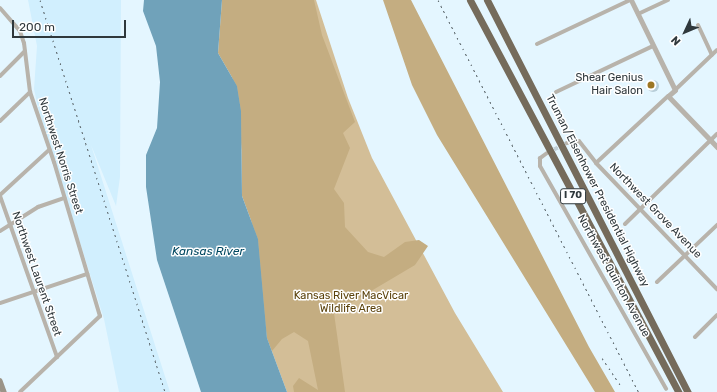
<!DOCTYPE html>
<html>
<head>
<meta charset="utf-8">
<style>
  body { margin:0 }
  #map { position:relative; width:717px; height:392px; overflow:hidden; background:#e4f6ff; font-family:Rubik,sans-serif }
  div>[style] { position:absolute }
  .built>* { inset:0; background:#d1effe }
  .green>* { inset:0; background:#d3be97 }
  .forest>* { inset:0; background:#c4ad81 }
  .water>* { inset:0; background:#70a2ba }
  .building>* { inset:0; background:#b7cdd8 }
  .round { border-radius:50% }
  .minor-tunnel>* { height:4px; margin-top:-2px; transform-origin:0; background:repeating-linear-gradient(90deg,#c0d0d8 0 4px,transparent 0 6px) }
  .minor>* { height:4px; margin:-2px; padding:0 2px; transform-origin:2px; border-radius:2px; background:#b8b3ab }
  .tertiary>* { height:5px; margin:-2.5px; padding:0 2.5px; transform-origin:2.5px; border-radius:2.5px; background:#b8b3ab }
  .secondary>* { height:5.5px; margin:-2.75px; padding:0 2.75px; transform-origin:2.75px; border-radius:2.75px; background:#9b9488 }
  .motorway>* { height:7px; margin:-3.5px; padding:0 3.5px; transform-origin:3.5px; border-radius:3.5px; background:#756b5b }
  .rail>* { height:1px; margin-top:-0.5px; transform-origin:0; background:repeating-linear-gradient(90deg,#5d686d 0 2px,transparent 0 6px) }
  .dots>* { width:11px; height:11px; translate:-50% -50%; box-sizing:border-box; border:2px solid #fff; border-radius:50% }
  span { translate:-50% -50%; white-space:nowrap; text-align:center; line-height:1.15; -webkit-text-stroke:3px #fff; paint-order:stroke }
  .shield-label span { padding:1px 3px; background:#fff; border:1px solid; border-radius:3px; -webkit-text-stroke-width:0 }
  .shield-label { font-size:10px; color:#2f383c; font-weight:700 }
  .poi-label { font-size:11px; color:#2f383c }
  .right { translate:-100% -50%; text-align:right }
  .street-label { font-size:11px; color:#2f383c }
  .park-label { font-size:11px; color:#5b420b }
  .water-label { font-size:12px; color:#004861; font-style:italic }
  .north { position:absolute; left:665px; top:12px; width:40px; height:40px; -webkit-text-stroke:3px #fff; paint-order:stroke; rotate:226deg; font-size:11px; font-weight:700; line-height:16px; text-align:center; color:#2f383c }
  .north::after { content:''; display:block; margin:auto; width:14px; height:18px; background:#2f383c; clip-path:polygon(50% 0,100% 100%,50% 72%,0 100%) }
  .scale { position:absolute; left:12px; top:20px; width:114px; height:18px; box-sizing:border-box; border:2px solid #2f383c; border-top:0; padding-left:5px; font-size:12px; line-height:14px; white-space:nowrap; color:#2f383c; -webkit-text-stroke:3px #fff; paint-order:stroke }
</style>
</head>
<body>
<div id="map">
  <div class="built">
    <i style="clip-path:polygon(28px 0,121px 0,120px 177px,116px 206px,91px 145px,170px 392px,119px 392px,104px 319px,38px 108px,34px 89px,37px 46px)"></i>
  </div>
  <div class="green">
    <i style="clip-path:polygon(222px 0,316px 0,348px 98px,372px 158px,455px 313px,503px 392px,287px 392px,267px 338px)"></i>
  </div>
  <div class="forest">
    <i style="clip-path:polygon(222px 0,314px 0,322px 35px,355px 122px,343px 133px,350px 148px,334px 189px,344px 203px,345px 227px,368px 252px,384px 257px,405px 242px,419px 240px,428px 246px,415px 265px,334px 313px,345px 392px,294px 392px,293px 386px,299px 378px,318px 390px,308px 341px,294px 332px,282px 339px,272px 351px,267px 338px,258px 239px,242px 196px,241px 111px,237px 86px,218px 53px)"></i>
    <i style="clip-path:polygon(383px 0,411px 0,589px 347px,615px 392px,595px 392px,437px 135px,412px 85px)"></i>
  </div>
  <div class="water">
    <i style="clip-path:polygon(144px 0,222px 0,218px 53px,237px 86px,241px 111px,242px 196px,258px 239px,267px 338px,287px 392px,201px 392px,157px 260px,146px 187px,146px 155px,157px 128px,160px 82px,156px 46px,143px 11px)"></i>
  </div>
  <div class="building">
    <i class="round" style="left:647px;top:80px;width:12px;height:12px"></i>
  </div>
  <div class="minor-tunnel">
    <i style="left:549px;top:152px;width:20px;rotate:-27deg"></i>
  </div>
  <div class="minor">
    <i style="left:0;top:8px;width:30px;rotate:49deg"></i>
    <i style="left:20px;top:31px;width:13px;rotate:72deg"></i>
    <i style="left:24px;top:43px;width:49px;rotate:83deg"></i>
    <i style="left:30px;top:92px;width:74px;rotate:71.1deg"></i>
    <i style="left:54px;top:162px;width:161px;rotate:73.4deg"></i>
    <i style="left:100px;top:316px;width:110px;rotate:136.5deg"></i>
    <i style="left:638px;top:14px;width:33px;rotate:-25deg"></i>
    <i style="left:698px;top:25px;width:33px;rotate:65deg"></i>
    <i style="left:537px;top:44px;width:103px;rotate:-25.3deg"></i>
    <i style="left:0;top:76px;width:35px;rotate:-45deg"></i>
    <i style="left:675px;top:90px;width:58px;rotate:-43.6deg"></i>
    <i style="left:556px;top:92px;width:107px;rotate:-25.4deg"></i>
    <i style="left:0;top:121px;width:42px;rotate:-44deg"></i>
    <i style="left:567px;top:143px;width:12px;rotate:-9deg"></i>
    <i style="left:579px;top:141px;width:28px;rotate:52deg"></i>
    <i style="left:596px;top:163px;width:175px;rotate:46.2deg"></i>
    <i style="left:547px;top:153px;width:9px;rotate:144deg"></i>
    <i style="left:540px;top:158px;width:8px;rotate:90deg"></i>
    <i style="left:540px;top:166px;width:256px;rotate:60.5deg"></i>
    <i style="left:596px;top:163px;width:98px;rotate:-42.9deg"></i>
    <i style="left:0;top:195px;width:67px;rotate:-42.6deg"></i>
    <i style="left:0;top:196px;width:171px;rotate:70.5deg"></i>
    <i style="left:625px;top:224px;width:129px;rotate:-44.4deg"></i>
    <i style="left:0;top:231px;width:45px;rotate:-32.3deg"></i>
    <i style="left:38px;top:207px;width:28px;rotate:-19deg"></i>
    <i style="left:657px;top:282px;width:83px;rotate:-43.5deg"></i>
    <i style="left:0;top:303px;width:92px;rotate:-18.4deg"></i>
    <i style="left:695px;top:337px;width:31px;rotate:-45deg"></i>
  </div>
  <div class="tertiary">
    <i style="left:631px;top:0;width:100px;rotate:63.9deg"></i>
    <i style="left:675px;top:90px;width:9px;rotate:139deg"></i>
    <i style="left:668px;top:96px;width:71px;rotate:46.1deg"></i>
  </div>
  <div class="secondary">
    <i style="left:0;top:381px;width:12px;rotate:70deg"></i>
  </div>
  <div class="motorway">
    <i style="left:470px;top:0;width:444px;rotate:62deg"></i>
    <i style="left:487px;top:0;width:441px;rotate:62.9deg"></i>
  </div>
  <div class="rail">
    <i style="left:40px;top:0;width:411px;rotate:72.3deg"></i>
    <i style="left:438px;top:0;width:441px;rotate:62.9deg"></i>
    <i style="left:602px;top:358px;width:32px;rotate:56deg"></i>
  </div>
  <div class="dots">
    <i style="left:651px;top:85px;background:#9d7623"></i>
  </div>
  <div class="shield-label">
    <span style="left:573px;top:196px">I 70</span>
  </div>
  <div class="poi-label">
    <span class="right" style="left:643px;top:85px">Shear Genius<br>Hair Salon</span>
  </div>
  <div class="street-label">
    <span style="left:60px;top:156px;rotate:72deg">Northwest Norris Street</span>
    <span style="left:597px;top:191px;rotate:63deg">Truman/Eisenhower Presidential Highway</span>
    <span style="left:655px;top:211px;rotate:46deg">Northwest Grove Avenue</span>
    <span style="left:36px;top:274px;rotate:71deg">Northwest Laurent Street</span>
    <span style="left:613px;top:276px;rotate:61deg">Northwest Quinton Avenue</span>
  </div>
  <div class="park-label">
    <span style="left:351px;top:303px">Kansas River MacVicar<br>Wildlife Area</span>
  </div>
  <div class="water-label">
    <span style="left:208px;top:252px">Kansas River</span>
  </div>
  <div class="north">N</div>
  <div class="scale">200 m</div>
</div>
</body>
</html>
